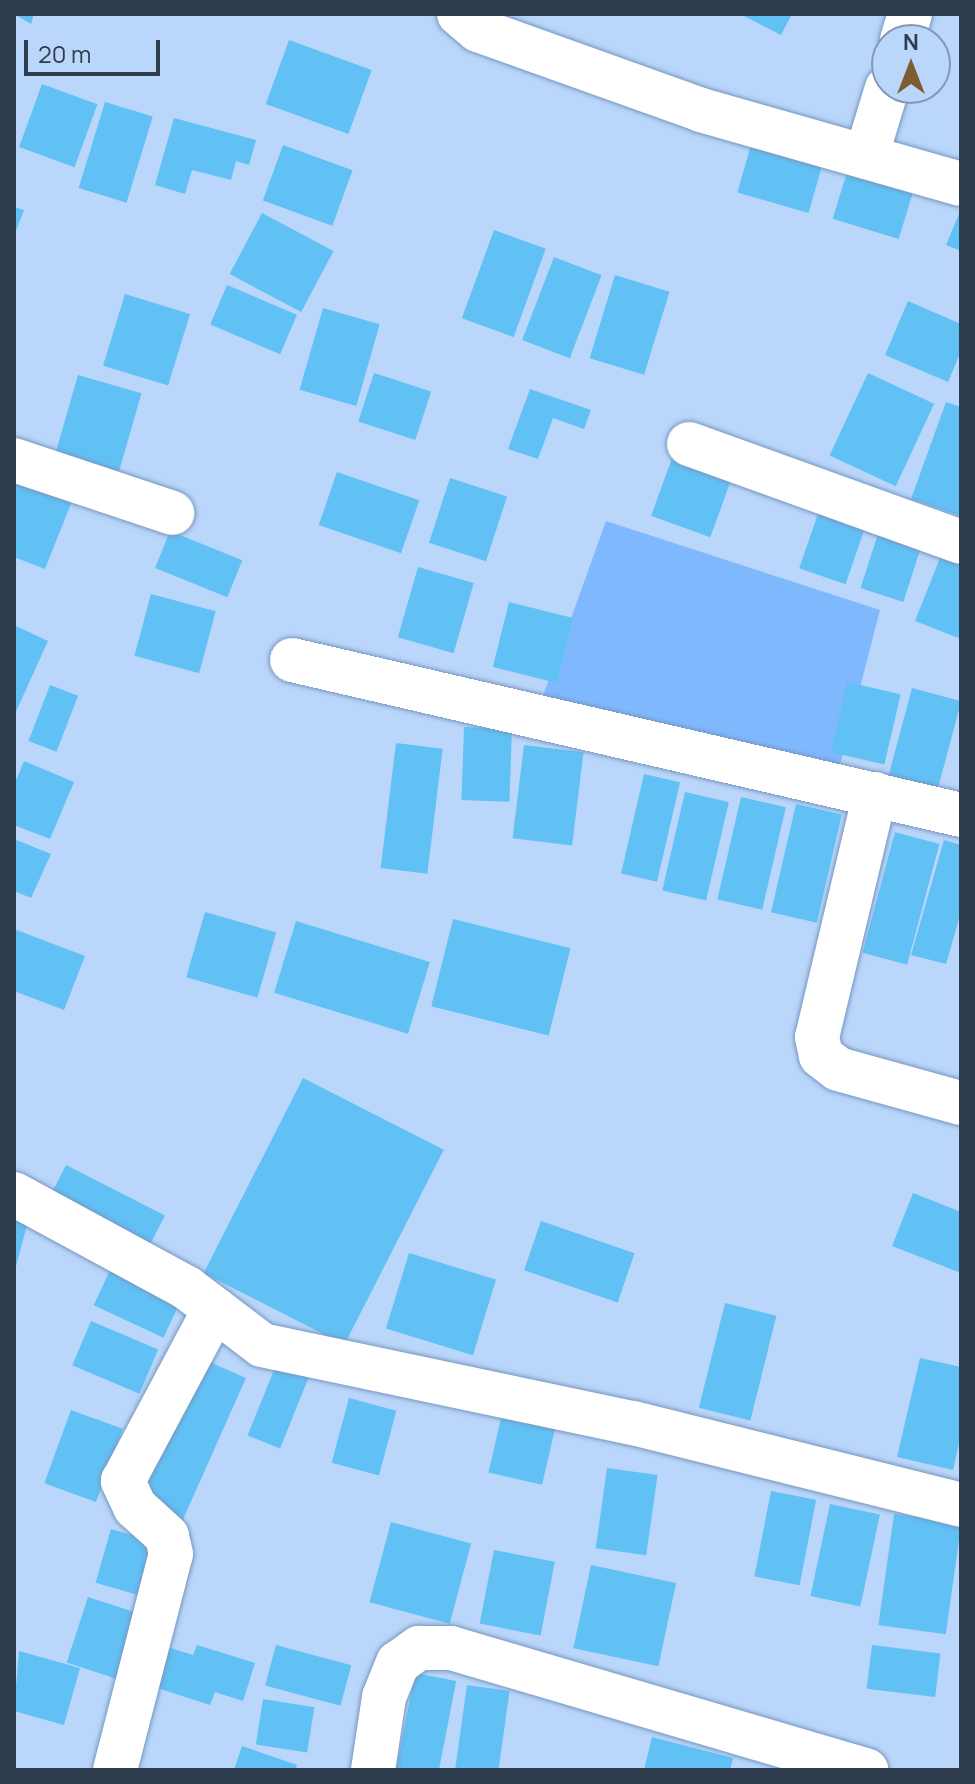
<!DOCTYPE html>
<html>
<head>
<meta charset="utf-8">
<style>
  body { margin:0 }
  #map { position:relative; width:975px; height:1784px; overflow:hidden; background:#bad6fa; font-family:Manrope,sans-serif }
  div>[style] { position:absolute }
  .water>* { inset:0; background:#80b8fe }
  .building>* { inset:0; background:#61c1f5; transform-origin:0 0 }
  .roads { filter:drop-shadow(0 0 2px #7697c1) drop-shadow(0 0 2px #7697c1) }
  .minor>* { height:44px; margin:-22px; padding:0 22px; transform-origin:22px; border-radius:22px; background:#fff }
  span { translate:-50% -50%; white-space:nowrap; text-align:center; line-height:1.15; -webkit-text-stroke:7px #bad6fa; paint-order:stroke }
  .frame { position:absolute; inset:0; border:16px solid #2e3c4e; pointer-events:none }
  .north { position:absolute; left:871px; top:24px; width:80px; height:80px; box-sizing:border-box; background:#bad6fa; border:2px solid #8298b5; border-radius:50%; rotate:0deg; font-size:22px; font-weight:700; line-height:32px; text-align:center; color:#2e3c4e }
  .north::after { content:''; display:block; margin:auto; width:28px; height:36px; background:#7c5d32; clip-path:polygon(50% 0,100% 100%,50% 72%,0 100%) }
  .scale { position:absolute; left:24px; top:40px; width:136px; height:36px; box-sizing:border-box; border:4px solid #2e3c4e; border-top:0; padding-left:10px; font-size:24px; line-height:28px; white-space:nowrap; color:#2e3c4e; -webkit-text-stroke:6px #bad6fa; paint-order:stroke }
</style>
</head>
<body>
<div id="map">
  <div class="water">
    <i style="clip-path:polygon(606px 521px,880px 610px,838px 773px,543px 696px)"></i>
  </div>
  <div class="building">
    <i style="clip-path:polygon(14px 14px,34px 14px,31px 24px)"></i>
    <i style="clip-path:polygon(740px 14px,792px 14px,781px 35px)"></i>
    <i style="left:289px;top:40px;width:88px;height:68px;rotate:20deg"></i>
    <i style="left:42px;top:84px;width:59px;height:67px;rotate:20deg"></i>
    <i style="left:105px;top:102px;width:50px;height:90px;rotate:17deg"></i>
    <i style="clip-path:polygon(174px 118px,256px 140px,249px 165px,236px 161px,231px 180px,192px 170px,185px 194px,155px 185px)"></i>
    <i style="left:755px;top:131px;width:74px;height:64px;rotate:16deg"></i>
    <i style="left:283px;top:145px;width:74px;height:59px;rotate:20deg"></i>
    <i style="left:847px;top:172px;width:69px;height:49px;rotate:17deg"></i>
    <i style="clip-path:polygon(14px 207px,24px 210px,14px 236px)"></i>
    <i style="clip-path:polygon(961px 209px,961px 251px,946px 245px)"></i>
    <i style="left:262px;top:213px;width:81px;height:69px;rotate:28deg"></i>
    <i style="left:494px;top:230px;width:55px;height:94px;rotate:20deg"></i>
    <i style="left:554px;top:257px;width:51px;height:89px;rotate:21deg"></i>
    <i style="left:615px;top:275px;width:57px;height:87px;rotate:17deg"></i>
    <i style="left:227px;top:285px;width:76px;height:43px;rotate:23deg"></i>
    <i style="left:125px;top:294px;width:68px;height:75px;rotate:17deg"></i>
    <i style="clip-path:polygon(908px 301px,961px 324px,961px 351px,948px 382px,885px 355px)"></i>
    <i style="left:323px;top:308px;width:59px;height:85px;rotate:16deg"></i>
    <i style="left:374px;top:373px;width:60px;height:51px;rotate:18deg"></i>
    <i style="left:868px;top:373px;width:73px;height:91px;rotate:25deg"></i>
    <i style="left:78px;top:375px;width:66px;height:81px;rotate:16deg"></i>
    <i style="clip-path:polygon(530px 389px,591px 410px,584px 429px,553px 418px,538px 459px,508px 449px)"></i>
    <i style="clip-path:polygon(946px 402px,961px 407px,961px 516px,911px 499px)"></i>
    <i style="left:675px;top:450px;width:63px;height:70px;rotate:20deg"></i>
    <i style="left:337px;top:472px;width:87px;height:56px;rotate:19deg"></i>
    <i style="clip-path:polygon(14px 473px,74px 496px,45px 569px,14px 557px)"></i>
    <i style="left:450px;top:478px;width:60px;height:68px;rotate:18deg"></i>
    <i style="left:821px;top:505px;width:49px;height:67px;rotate:19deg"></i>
    <i style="left:170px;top:531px;width:78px;height:40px;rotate:22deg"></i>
    <i style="left:879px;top:531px;width:45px;height:60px;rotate:18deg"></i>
    <i style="clip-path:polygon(942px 553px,961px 561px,961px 639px,915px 621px)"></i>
    <i style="left:418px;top:567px;width:58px;height:73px;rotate:16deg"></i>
    <i style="left:151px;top:594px;width:67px;height:64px;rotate:15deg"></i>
    <i style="left:509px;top:602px;width:66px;height:67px;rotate:14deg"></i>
    <i style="clip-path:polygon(14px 625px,48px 641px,14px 716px)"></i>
    <i style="left:847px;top:682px;width:55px;height:72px;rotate:13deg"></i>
    <i style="left:50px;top:685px;width:30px;height:60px;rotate:21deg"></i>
    <i style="left:912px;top:688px;width:51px;height:92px;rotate:15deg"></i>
    <i style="left:464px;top:727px;width:48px;height:73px;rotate:2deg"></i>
    <i style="left:396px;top:743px;width:47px;height:126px;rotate:7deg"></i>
    <i style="left:524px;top:745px;width:60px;height:94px;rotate:7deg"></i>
    <i style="clip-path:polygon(24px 761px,74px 782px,50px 839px,14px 825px,14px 785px)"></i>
    <i style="left:644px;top:774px;width:37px;height:102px;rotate:13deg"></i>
    <i style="left:685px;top:792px;width:45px;height:101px;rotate:13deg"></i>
    <i style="left:741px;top:797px;width:46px;height:105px;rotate:13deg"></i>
    <i style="left:796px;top:804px;width:47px;height:111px;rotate:13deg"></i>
    <i style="left:895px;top:832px;width:46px;height:125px;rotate:15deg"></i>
    <i style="clip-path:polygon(14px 839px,51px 854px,31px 898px,14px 891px)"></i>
    <i style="clip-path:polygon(944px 840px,961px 845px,961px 912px,946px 964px,911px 955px)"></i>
    <i style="left:205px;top:912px;width:74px;height:68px;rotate:16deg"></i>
    <i style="left:453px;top:919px;width:121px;height:90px;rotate:14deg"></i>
    <i style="left:296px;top:921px;width:140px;height:75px;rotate:17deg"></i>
    <i style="clip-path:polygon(14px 929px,85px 956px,64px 1010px,14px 991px)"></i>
    <i style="left:303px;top:1078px;width:158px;height:219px;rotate:27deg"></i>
    <i style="left:66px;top:1165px;width:111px;height:42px;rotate:27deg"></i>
    <i style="clip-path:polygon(913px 1193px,961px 1212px,961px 1273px,892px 1246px)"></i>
    <i style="clip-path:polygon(14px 1217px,28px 1221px,15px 1270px,14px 1270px)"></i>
    <i style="left:541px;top:1221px;width:99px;height:52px;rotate:19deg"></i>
    <i style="left:409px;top:1253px;width:91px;height:79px;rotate:17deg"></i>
    <i style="left:111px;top:1268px;width:77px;height:41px;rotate:25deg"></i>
    <i style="left:725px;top:1303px;width:53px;height:108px;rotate:14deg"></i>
    <i style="left:91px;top:1321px;width:73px;height:48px;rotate:23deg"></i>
    <i style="clip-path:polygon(920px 1358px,961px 1367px,961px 1434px,953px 1470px,897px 1457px)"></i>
    <i style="left:203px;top:1359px;width:47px;height:157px;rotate:24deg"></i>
    <i style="left:276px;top:1365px;width:35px;height:76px;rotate:22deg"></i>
    <i style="left:349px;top:1398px;width:49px;height:67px;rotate:15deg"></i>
    <i style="left:71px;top:1410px;width:55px;height:78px;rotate:20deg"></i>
    <i style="left:502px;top:1414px;width:55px;height:60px;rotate:13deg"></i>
    <i style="left:607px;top:1468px;width:51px;height:81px;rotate:8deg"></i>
    <i style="left:771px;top:1491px;width:46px;height:87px;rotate:11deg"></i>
    <i style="left:830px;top:1504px;width:51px;height:94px;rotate:12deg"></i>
    <i style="left:894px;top:1514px;width:68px;height:112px;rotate:8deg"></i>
    <i style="left:391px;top:1522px;width:83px;height:83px;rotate:15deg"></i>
    <i style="left:111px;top:1529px;width:54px;height:56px;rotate:16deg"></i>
    <i style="left:494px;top:1550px;width:62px;height:75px;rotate:11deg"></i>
    <i style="left:591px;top:1565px;width:87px;height:85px;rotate:12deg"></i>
    <i style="left:88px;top:1597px;width:61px;height:69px;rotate:18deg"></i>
    <i style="clip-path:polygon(155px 1643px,193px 1655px,197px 1645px,255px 1663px,243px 1701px,215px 1692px,210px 1705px,142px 1683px)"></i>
    <i style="left:276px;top:1645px;width:78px;height:42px;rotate:15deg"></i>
    <i style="left:872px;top:1645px;width:69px;height:44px;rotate:7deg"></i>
    <i style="clip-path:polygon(19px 1651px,80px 1668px,64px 1725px,14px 1711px)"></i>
    <i style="left:415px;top:1673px;width:42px;height:99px;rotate:11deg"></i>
    <i style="left:467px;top:1685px;width:43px;height:86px;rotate:8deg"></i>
    <i style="left:263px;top:1699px;width:52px;height:46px;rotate:9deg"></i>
    <i style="clip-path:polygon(652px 1737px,733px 1758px,730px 1770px,644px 1770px)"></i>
    <i style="clip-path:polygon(242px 1746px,297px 1765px,295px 1770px,234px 1770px)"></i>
  </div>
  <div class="roads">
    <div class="minor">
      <i style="left:459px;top:14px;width:25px;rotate:40deg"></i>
      <i style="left:478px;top:30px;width:237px;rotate:19.7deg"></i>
      <i style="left:701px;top:110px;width:270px;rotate:15.9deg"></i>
      <i style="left:902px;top:40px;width:27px;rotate:-73deg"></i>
      <i style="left:866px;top:157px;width:72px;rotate:-73.1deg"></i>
      <i style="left:689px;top:444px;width:289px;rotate:19.8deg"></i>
      <i style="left:14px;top:460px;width:167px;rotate:18.5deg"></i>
      <i style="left:292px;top:660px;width:687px;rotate:13.04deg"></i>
      <i style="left:875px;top:794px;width:250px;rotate:103.4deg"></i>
      <i style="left:817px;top:1037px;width:19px;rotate:78deg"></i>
      <i style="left:821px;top:1056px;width:21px;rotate:37deg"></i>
      <i style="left:838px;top:1069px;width:128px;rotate:15.5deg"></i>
      <i style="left:14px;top:1194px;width:197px;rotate:28.5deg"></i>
      <i style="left:187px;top:1288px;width:94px;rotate:37.2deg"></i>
      <i style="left:262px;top:1345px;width:379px;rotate:11.9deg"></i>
      <i style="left:633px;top:1423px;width:338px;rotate:14deg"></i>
      <i style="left:115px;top:1770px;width:223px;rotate:-75.5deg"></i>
      <i style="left:171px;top:1554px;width:18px;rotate:-103deg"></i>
      <i style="left:167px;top:1536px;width:43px;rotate:-137.8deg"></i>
      <i style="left:135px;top:1507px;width:29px;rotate:-115deg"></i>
      <i style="left:123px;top:1481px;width:195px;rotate:-61.9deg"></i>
      <i style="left:373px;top:1770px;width:74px;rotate:-81.4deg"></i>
      <i style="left:384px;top:1697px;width:37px;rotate:-68deg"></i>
      <i style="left:398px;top:1663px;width:26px;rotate:-36deg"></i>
      <i style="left:419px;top:1648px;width:32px"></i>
      <i style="left:451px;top:1648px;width:433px;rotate:16.4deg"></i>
    </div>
  </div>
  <div class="frame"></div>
  <div class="north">N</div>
  <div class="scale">20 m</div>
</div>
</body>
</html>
